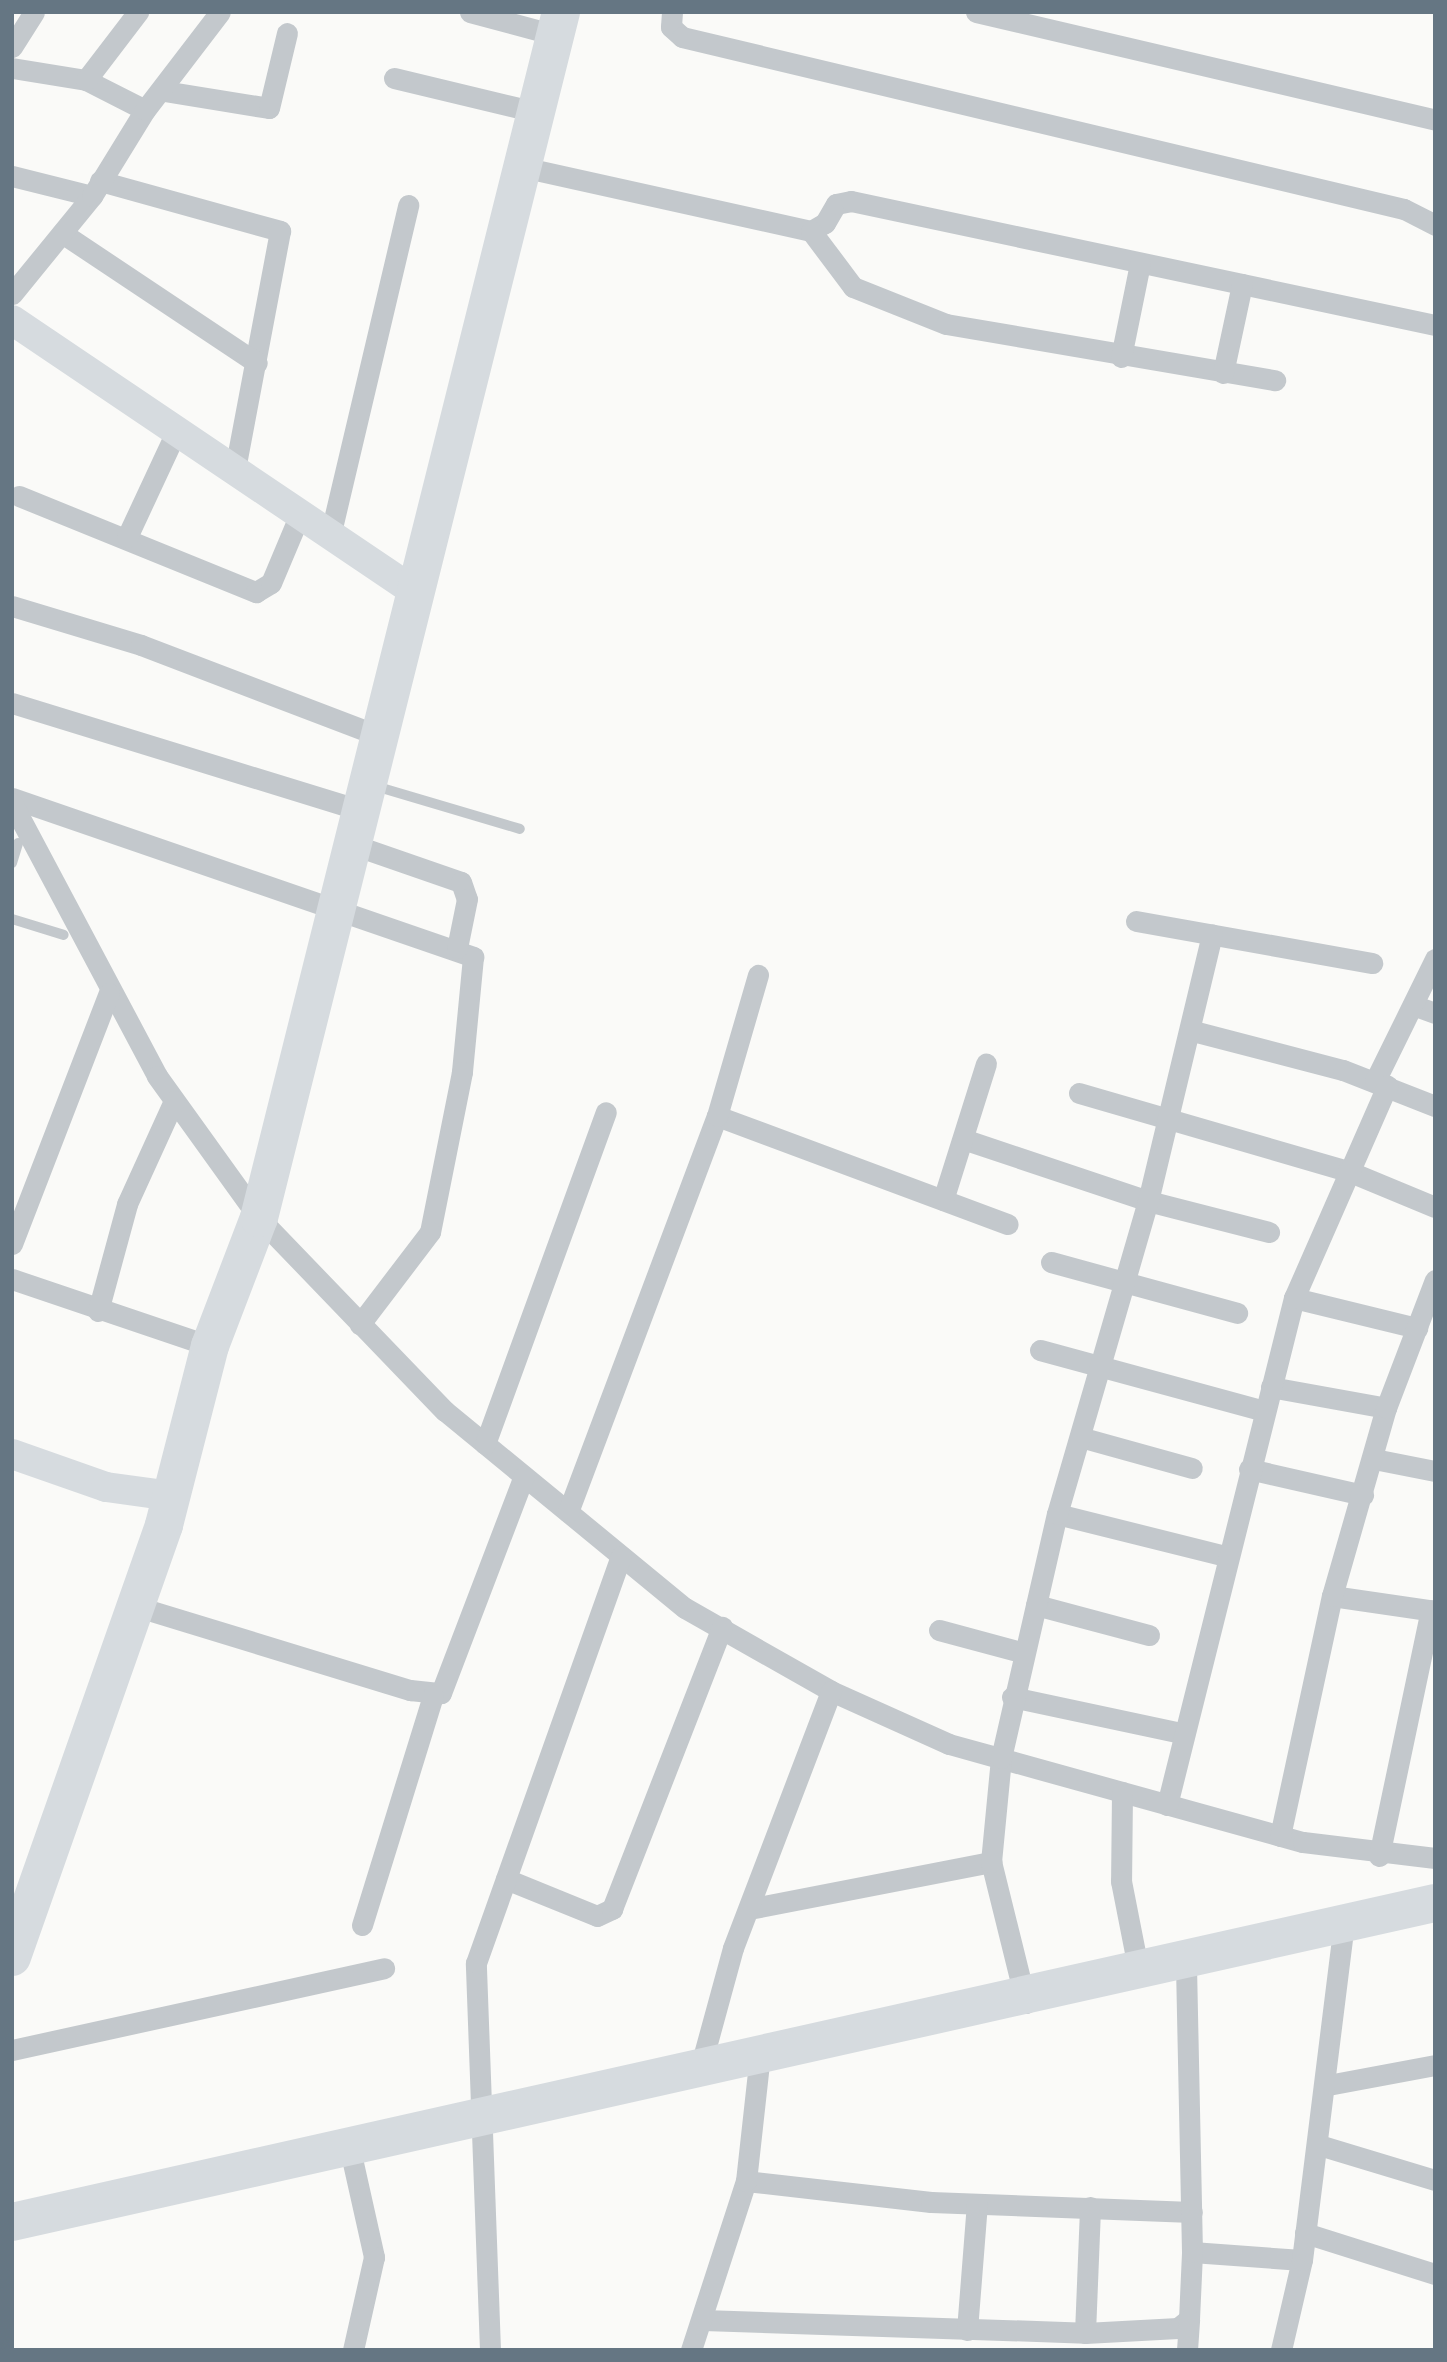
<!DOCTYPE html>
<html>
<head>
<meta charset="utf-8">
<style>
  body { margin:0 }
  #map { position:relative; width:1447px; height:2362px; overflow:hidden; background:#fafaf8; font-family:"DM Sans",sans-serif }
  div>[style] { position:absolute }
  .lane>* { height:10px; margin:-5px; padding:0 5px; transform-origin:5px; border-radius:5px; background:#c3c8cc }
  .street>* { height:21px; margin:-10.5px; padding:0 10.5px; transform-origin:10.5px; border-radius:10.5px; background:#c3c8cc }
  .secondary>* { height:30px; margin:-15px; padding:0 15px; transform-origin:15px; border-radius:15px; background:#d6dbdf }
  .highway>* { height:38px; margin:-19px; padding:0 19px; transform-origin:19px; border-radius:19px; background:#d6dbdf }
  span { translate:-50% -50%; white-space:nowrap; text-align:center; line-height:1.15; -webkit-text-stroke:7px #fff; paint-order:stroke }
  .frame { position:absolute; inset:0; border:14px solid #657683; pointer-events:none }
</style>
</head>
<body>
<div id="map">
  <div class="lane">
    <i style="left:375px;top:786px;width:151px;rotate:16.5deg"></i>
    <i style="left:12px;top:863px;width:21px;rotate:-73deg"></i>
    <i style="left:12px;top:919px;width:54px;rotate:17.1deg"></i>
  </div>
  <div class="street">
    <i style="left:470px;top:12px;width:88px;rotate:15.1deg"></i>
    <i style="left:672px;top:12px;width:15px;rotate:94deg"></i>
    <i style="left:671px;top:27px;width:15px;rotate:42deg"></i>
    <i style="left:682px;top:37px;width:742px;rotate:13.4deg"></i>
    <i style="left:1404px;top:209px;width:35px;rotate:27deg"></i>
    <i style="left:976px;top:12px;width:472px;rotate:13.2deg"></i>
    <i style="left:12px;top:47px;width:41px;rotate:-57.8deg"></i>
    <i style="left:12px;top:68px;width:75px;rotate:9.2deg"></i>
    <i style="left:86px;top:80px;width:66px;rotate:27deg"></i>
    <i style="left:394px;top:78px;width:146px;rotate:13.5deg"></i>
    <i style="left:86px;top:80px;width:86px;rotate:-52.6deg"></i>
    <i style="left:164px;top:91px;width:106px;rotate:9.2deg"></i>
    <i style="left:269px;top:108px;width:77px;rotate:-76.5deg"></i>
    <i style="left:522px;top:167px;width:296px;rotate:12.5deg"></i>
    <i style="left:811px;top:231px;width:16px;rotate:-30deg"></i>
    <i style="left:825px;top:223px;width:22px;rotate:-60deg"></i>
    <i style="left:836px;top:204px;width:15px;rotate:-11deg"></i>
    <i style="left:851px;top:201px;width:597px;rotate:11.99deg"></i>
    <i style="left:12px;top:176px;width:82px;rotate:14deg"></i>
    <i style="left:100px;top:181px;width:187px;rotate:15.5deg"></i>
    <i style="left:280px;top:231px;width:247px;rotate:100.7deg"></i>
    <i style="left:811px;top:231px;width:70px;rotate:53.1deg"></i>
    <i style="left:853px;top:287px;width:100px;rotate:21.7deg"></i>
    <i style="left:946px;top:324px;width:334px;rotate:9.7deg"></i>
    <i style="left:62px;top:233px;width:234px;rotate:33.7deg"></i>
    <i style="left:12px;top:294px;width:127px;rotate:-50.8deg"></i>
    <i style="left:92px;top:196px;width:101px;rotate:-58.4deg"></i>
    <i style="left:145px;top:110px;width:123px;rotate:-52.6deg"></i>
    <i style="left:1121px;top:357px;width:95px;rotate:-78.5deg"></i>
    <i style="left:1223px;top:373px;width:91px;rotate:-77.9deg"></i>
    <i style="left:19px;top:496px;width:256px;rotate:22.1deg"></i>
    <i style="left:256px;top:592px;width:17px;rotate:-31deg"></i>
    <i style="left:271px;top:583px;width:75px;rotate:-67.2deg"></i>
    <i style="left:331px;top:532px;width:336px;rotate:-76.7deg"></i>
    <i style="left:127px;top:537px;width:116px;rotate:-65deg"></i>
    <i style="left:12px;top:606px;width:135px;rotate:16.8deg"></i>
    <i style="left:141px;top:645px;width:258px;rotate:20.9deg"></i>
    <i style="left:12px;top:703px;width:366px;rotate:17.1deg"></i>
    <i style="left:12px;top:798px;width:488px;rotate:19deg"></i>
    <i style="left:473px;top:957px;width:116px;rotate:95.5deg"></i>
    <i style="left:462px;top:1072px;width:163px;rotate:101.3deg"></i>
    <i style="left:430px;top:1232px;width:116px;rotate:127.3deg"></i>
    <i style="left:12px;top:803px;width:309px;rotate:62deg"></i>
    <i style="left:157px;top:1076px;width:175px;rotate:54.3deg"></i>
    <i style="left:259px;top:1218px;width:268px;rotate:46.1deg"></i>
    <i style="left:445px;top:1411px;width:310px;rotate:39.4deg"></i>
    <i style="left:685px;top:1608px;width:168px;rotate:29.6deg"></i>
    <i style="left:831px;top:1691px;width:129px;rotate:24.2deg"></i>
    <i style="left:949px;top:1744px;width:367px;rotate:15.5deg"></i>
    <i style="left:1303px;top:1842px;width:133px;rotate:6.9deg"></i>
    <i style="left:354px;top:845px;width:113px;rotate:19.1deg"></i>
    <i style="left:461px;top:882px;width:18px;rotate:71deg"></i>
    <i style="left:467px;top:899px;width:50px;rotate:101.5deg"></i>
    <i style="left:1136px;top:921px;width:240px;rotate:10.1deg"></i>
    <i style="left:1413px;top:1005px;width:23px;rotate:20deg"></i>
    <i style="left:1193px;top:1031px;width:155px;rotate:14.6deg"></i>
    <i style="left:1343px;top:1070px;width:99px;rotate:21.4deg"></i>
    <i style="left:1375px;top:1081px;width:136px;rotate:-63.8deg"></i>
    <i style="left:1079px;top:1093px;width:280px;rotate:16.2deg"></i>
    <i style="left:1348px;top:1171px;width:94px;rotate:22.5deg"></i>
    <i style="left:717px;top:1116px;width:310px;rotate:20.4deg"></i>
    <i style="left:963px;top:1139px;width:195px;rotate:18.5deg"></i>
    <i style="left:1148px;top:1201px;width:125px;rotate:14.4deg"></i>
    <i style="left:943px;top:1200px;width:143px;rotate:-72.5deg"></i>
    <i style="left:12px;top:1244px;width:269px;rotate:-68.9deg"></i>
    <i style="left:1051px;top:1262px;width:193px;rotate:15.3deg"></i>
    <i style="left:12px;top:1279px;width:209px;rotate:18.7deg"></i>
    <i style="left:1294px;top:1298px;width:127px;rotate:13.7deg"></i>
    <i style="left:98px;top:1311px;width:111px;rotate:-74.8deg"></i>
    <i style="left:127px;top:1204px;width:113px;rotate:-65.5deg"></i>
    <i style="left:1040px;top:1350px;width:233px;rotate:15.2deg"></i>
    <i style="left:1271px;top:1387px;width:117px;rotate:10.3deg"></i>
    <i style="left:1080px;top:1437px;width:116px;rotate:15.5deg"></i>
    <i style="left:485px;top:1444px;width:353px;rotate:-70deg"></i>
    <i style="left:1374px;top:1459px;width:62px;rotate:11.1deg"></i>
    <i style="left:1249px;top:1469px;width:117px;rotate:12.8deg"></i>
    <i style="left:568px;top:1512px;width:423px;rotate:-69.4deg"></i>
    <i style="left:717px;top:1116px;width:147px;rotate:-73.8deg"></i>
    <i style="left:1057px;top:1514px;width:173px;rotate:14deg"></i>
    <i style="left:1332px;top:1596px;width:104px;rotate:8.3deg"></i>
    <i style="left:1036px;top:1605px;width:117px;rotate:14.9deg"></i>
    <i style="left:135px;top:1606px;width:288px;rotate:17deg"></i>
    <i style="left:410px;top:1690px;width:31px;rotate:6deg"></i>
    <i style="left:441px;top:1693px;width:232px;rotate:-69.1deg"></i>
    <i style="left:939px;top:1630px;width:88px;rotate:15.1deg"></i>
    <i style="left:1012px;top:1697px;width:174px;rotate:12deg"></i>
    <i style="left:1122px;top:1792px;width:89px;rotate:90.6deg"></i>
    <i style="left:1121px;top:1881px;width:89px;rotate:78.9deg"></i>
    <i style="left:1167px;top:1805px;width:523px;rotate:-75.94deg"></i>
    <i style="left:1294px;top:1298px;width:232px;rotate:-66.3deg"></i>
    <i style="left:1280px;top:1836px;width:246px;rotate:-77.8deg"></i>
    <i style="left:1332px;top:1596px;width:196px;rotate:-74deg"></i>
    <i style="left:1386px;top:1408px;width:137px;rotate:-69.1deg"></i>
    <i style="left:1379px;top:1856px;width:251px;rotate:-78.1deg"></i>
    <i style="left:506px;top:1879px;width:98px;rotate:22.1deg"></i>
    <i style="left:597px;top:1916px;width:17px;rotate:-25deg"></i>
    <i style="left:612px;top:1909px;width:303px;rotate:-68.7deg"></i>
    <i style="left:749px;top:1909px;width:247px;rotate:-11deg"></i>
    <i style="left:362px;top:1925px;width:240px;rotate:-72.8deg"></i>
    <i style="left:1026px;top:2003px;width:145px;rotate:-103.9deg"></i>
    <i style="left:991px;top:1862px;width:104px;rotate:-84.5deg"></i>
    <i style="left:1001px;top:1758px;width:250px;rotate:-77.1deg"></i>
    <i style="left:1057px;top:1514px;width:326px;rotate:-73.8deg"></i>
    <i style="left:1148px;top:1201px;width:274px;rotate:-76.5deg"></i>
    <i style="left:12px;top:2050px;width:381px;rotate:-12.4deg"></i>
    <i style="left:701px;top:2065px;width:121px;rotate:-74.7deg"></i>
    <i style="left:733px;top:1948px;width:275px;rotate:-69.1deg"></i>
    <i style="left:1328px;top:2085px;width:109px;rotate:-10.6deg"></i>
    <i style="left:349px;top:2145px;width:115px;rotate:77.4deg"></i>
    <i style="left:374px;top:2257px;width:95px;rotate:102.7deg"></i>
    <i style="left:1319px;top:2145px;width:121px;rotate:16.8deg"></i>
    <i style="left:746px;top:2181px;width:186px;rotate:6.5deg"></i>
    <i style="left:931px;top:2202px;width:261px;rotate:2.2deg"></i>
    <i style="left:1305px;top:2233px;width:136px;rotate:17.5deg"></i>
    <i style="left:1192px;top:2252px;width:110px;rotate:4.2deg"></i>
    <i style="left:703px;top:2320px;width:382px;rotate:1.9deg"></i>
    <i style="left:1085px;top:2333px;width:93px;rotate:-3.1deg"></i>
    <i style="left:1178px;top:2328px;width:14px;rotate:-39deg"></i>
    <i style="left:1189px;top:2319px;width:67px;rotate:-87.4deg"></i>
    <i style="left:1192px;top:2252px;width:294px;rotate:-91.2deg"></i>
    <i style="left:967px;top:2330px;width:126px;rotate:-85.5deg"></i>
    <i style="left:1085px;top:2333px;width:126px;rotate:-87.7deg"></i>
    <i style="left:490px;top:2350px;width:387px;rotate:-92.1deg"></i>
    <i style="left:476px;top:1963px;width:432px;rotate:-70.4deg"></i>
    <i style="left:691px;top:2350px;width:178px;rotate:-72deg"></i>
    <i style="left:746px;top:2181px;width:128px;rotate:-83.7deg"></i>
    <i style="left:1187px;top:2350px;width:31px;rotate:-86deg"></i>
    <i style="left:1281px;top:2350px;width:92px;rotate:-76.9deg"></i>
    <i style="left:1302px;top:2260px;width:338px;rotate:-82.9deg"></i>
  </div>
  <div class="secondary">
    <i style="left:12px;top:320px;width:490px;rotate:34deg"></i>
    <i style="left:12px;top:1454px;width:100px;rotate:19.3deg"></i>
    <i style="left:106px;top:1487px;width:67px;rotate:7.8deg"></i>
  </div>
  <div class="highway">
    <i style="left:12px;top:1957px;width:458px;rotate:-70.6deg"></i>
    <i style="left:164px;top:1525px;width:185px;rotate:-75.6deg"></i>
    <i style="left:210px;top:1346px;width:137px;rotate:-69.1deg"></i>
    <i style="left:259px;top:1218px;width:1243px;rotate:-75.94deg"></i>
    <i style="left:12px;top:2222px;width:1458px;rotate:-12.64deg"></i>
  </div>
  <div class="frame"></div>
</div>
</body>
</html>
